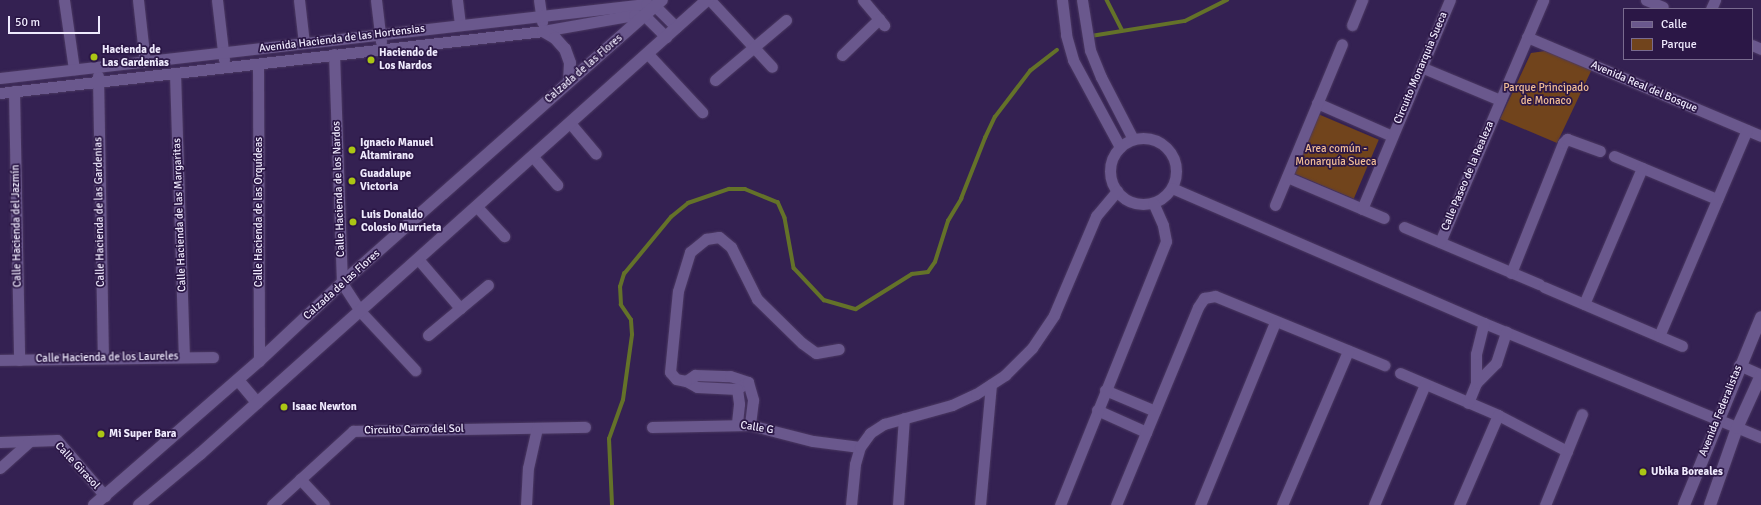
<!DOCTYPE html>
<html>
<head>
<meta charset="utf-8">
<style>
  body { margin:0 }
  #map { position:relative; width:1761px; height:505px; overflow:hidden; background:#342152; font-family:Signika,sans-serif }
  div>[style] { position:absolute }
  .green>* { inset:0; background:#71441c; transform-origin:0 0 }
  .stream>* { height:3.5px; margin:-1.75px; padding:0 1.75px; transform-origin:1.75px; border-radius:1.75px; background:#647229 }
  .roads { filter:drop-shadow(0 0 1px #4b3962) drop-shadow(0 0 1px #4b3962) }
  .minor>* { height:11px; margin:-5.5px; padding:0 5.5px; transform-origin:5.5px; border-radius:5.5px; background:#6a588d }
  .minor>.ring { margin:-5.5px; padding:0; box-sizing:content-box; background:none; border:11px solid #6a588d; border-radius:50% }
  .tertiary>* { height:12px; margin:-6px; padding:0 6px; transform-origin:6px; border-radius:6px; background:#6a588d }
  .dots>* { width:11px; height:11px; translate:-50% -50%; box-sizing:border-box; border:2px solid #2b1746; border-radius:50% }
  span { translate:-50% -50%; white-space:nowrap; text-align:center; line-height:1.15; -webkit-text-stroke:3.5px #2b1746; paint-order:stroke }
  .street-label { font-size:11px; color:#efeafd }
  .poi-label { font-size:11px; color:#efeafd; font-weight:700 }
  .left { translate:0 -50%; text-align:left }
  .park-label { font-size:11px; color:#f0bd96 }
  .legend { position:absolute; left:1623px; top:8px; width:130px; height:52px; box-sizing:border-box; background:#2b1746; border:1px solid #796b8f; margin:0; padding:5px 7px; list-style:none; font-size:12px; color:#efeafd }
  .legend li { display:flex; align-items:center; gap:8px; height:20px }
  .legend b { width:20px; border:1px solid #796b8f }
  .scale { position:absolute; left:8px; top:16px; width:92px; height:18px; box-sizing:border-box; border:2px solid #efeafd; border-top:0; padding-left:5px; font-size:12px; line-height:14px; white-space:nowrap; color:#efeafd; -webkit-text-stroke:3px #2b1746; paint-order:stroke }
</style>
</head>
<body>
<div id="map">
  <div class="green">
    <i style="clip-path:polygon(1545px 51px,1592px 69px,1557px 143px,1500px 119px,1531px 53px)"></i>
    <i style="left:1318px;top:114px;width:66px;height:64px;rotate:23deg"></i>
  </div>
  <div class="stream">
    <i style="left:1107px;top:0;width:34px;rotate:63deg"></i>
    <i style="left:1091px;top:36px;width:95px;rotate:-9.1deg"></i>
    <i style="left:1185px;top:21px;width:47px;rotate:-26.6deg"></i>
    <i style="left:612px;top:505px;width:66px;rotate:-92.6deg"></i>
    <i style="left:609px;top:439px;width:41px;rotate:-70.3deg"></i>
    <i style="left:623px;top:400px;width:66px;rotate:-82.1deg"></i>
    <i style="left:632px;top:335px;width:15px;rotate:-94deg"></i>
    <i style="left:631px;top:320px;width:18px;rotate:-124deg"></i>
    <i style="left:621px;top:305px;width:18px;rotate:-93deg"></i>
    <i style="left:620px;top:287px;width:14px;rotate:-73deg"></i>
    <i style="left:624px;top:274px;width:74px;rotate:-50.5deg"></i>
    <i style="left:671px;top:217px;width:22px;rotate:-39deg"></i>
    <i style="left:688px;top:203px;width:43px;rotate:-18.9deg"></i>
    <i style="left:729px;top:189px;width:16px"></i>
    <i style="left:745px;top:189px;width:35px;rotate:22deg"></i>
    <i style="left:778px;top:202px;width:17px;rotate:66deg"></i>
    <i style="left:785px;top:218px;width:51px;rotate:79.8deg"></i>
    <i style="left:794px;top:268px;width:44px;rotate:46.8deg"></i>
    <i style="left:824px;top:300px;width:33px;rotate:16deg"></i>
    <i style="left:856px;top:309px;width:66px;rotate:-32deg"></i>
    <i style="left:912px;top:274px;width:16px;rotate:-7deg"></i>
    <i style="left:928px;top:272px;width:12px;rotate:-55deg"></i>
    <i style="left:935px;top:262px;width:43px;rotate:-72.4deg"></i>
    <i style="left:948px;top:221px;width:26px;rotate:-59deg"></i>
    <i style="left:961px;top:199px;width:66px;rotate:-68.5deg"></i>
    <i style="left:985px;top:138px;width:23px;rotate:-65deg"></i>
    <i style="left:995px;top:117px;width:58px;rotate:-52.7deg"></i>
    <i style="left:1030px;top:71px;width:34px;rotate:-38deg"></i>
  </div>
  <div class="roads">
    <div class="minor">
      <i style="left:64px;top:0;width:70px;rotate:81.8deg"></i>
      <i style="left:138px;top:0;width:62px;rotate:83.6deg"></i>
      <i style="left:217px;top:0;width:60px;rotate:83.3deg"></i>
      <i style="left:299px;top:0;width:43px;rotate:83.4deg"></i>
      <i style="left:376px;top:0;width:42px;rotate:83.2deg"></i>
      <i style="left:457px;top:0;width:25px;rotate:83deg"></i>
      <i style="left:539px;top:0;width:22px;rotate:82deg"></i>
      <i style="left:710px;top:0;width:91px;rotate:47.2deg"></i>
      <i style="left:863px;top:0;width:33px;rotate:50deg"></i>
      <i style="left:1062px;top:0;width:35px;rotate:83deg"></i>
      <i style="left:1066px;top:35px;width:26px;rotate:74deg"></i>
      <i style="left:1073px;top:60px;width:99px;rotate:61.6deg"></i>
      <i style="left:1082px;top:0;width:51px;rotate:80.9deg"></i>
      <i style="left:1090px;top:50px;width:29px;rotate:68deg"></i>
      <i style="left:1101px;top:77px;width:70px;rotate:62.7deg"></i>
      <i style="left:1646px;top:0;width:18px;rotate:22deg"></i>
      <i style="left:1711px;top:9px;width:10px;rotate:-66deg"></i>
      <i style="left:1352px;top:25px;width:27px;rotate:-68deg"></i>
      <i style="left:1527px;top:37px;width:254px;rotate:22.9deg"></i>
      <i style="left:1752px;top:45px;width:10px;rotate:24deg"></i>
      <i style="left:647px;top:53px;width:81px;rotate:47deg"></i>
      <i style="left:334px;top:54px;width:229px;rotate:88deg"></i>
      <i style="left:342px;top:283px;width:33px;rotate:57deg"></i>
      <i style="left:360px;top:311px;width:81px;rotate:47deg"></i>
      <i style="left:842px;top:55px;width:52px;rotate:-44.2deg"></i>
      <i style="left:258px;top:64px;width:297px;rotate:89.8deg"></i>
      <i style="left:1421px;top:67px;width:86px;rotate:22.7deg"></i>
      <i style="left:175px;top:73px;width:284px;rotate:88.2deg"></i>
      <i style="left:98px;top:76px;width:282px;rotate:89deg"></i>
      <i style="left:0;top:78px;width:650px;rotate:-6.53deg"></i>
      <i style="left:646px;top:4px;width:9px;rotate:13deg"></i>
      <i style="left:655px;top:6px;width:30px;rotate:45deg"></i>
      <i style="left:715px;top:80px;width:93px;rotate:-40.2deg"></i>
      <i style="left:14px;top:91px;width:269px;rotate:88.9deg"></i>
      <i style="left:0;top:93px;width:547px;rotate:-6.51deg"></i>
      <i style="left:543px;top:31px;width:92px;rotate:-10deg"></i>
      <i style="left:634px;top:15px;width:11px;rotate:5deg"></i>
      <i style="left:645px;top:16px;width:30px;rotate:45deg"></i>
      <i style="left:1317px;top:103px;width:82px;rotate:23.7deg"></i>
      <i style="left:570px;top:123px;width:40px;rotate:50deg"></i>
      <i class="ring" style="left:1110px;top:138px;width:55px;height:55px"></i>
      <i style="left:1614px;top:156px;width:112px;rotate:22.7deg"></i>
      <i style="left:533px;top:157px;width:37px;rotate:49deg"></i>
      <i style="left:1287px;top:177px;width:105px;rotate:22.9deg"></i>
      <i style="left:1172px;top:188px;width:340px;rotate:23.4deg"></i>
      <i style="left:1484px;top:323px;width:300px;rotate:22.4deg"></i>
      <i style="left:1275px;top:205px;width:174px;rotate:-67.4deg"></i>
      <i style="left:477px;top:207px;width:40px;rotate:47deg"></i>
      <i style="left:1362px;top:209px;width:227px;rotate:-67.2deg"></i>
      <i style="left:1404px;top:227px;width:147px;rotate:22.9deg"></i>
      <i style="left:1440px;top:242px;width:263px;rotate:-66.9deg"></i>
      <i style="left:418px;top:259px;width:65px;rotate:49.4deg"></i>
      <i style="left:1511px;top:273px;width:140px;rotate:-68.2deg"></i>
      <i style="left:1563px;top:143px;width:6px;rotate:-45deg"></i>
      <i style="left:1567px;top:139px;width:35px;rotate:20deg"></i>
      <i style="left:1544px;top:287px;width:150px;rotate:23.1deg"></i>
      <i style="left:1584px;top:304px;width:148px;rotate:-66.9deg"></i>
      <i style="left:428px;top:335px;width:78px;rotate:-39.8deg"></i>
      <i style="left:1659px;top:336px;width:224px;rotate:-66.9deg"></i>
      <i style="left:0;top:360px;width:213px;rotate:-0.8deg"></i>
      <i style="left:1739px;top:365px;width:24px;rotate:24deg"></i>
      <i style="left:1400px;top:373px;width:107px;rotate:23.2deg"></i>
      <i style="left:1498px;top:415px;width:78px;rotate:27.6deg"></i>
      <i style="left:695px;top:375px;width:35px;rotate:2deg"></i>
      <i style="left:730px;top:376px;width:19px;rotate:18deg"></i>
      <i style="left:748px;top:382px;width:13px;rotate:148deg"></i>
      <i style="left:737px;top:389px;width:40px;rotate:-177.1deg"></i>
      <i style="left:697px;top:387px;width:13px;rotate:-151deg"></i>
      <i style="left:686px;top:381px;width:11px;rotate:-34deg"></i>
      <i style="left:686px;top:381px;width:10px;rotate:-169deg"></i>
      <i style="left:676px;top:379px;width:9px;rotate:-131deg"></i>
      <i style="left:670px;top:372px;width:81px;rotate:-84.4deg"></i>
      <i style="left:678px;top:291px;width:41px;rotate:-72.9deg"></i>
      <i style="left:690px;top:252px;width:21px;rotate:-39deg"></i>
      <i style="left:706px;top:239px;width:13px;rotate:-9deg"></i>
      <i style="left:719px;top:237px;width:16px;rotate:40deg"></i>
      <i style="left:731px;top:247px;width:58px;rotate:63.4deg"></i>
      <i style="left:757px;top:299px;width:63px;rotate:44.4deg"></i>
      <i style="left:802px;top:343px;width:17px;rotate:36deg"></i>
      <i style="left:816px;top:353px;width:23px;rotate:-10deg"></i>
      <i style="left:748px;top:382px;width:19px;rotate:74deg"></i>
      <i style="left:753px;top:400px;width:25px;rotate:97deg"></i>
      <i style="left:1476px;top:383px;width:28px;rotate:-45deg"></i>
      <i style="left:1496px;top:363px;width:33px;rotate:-72deg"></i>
      <i style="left:737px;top:389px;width:15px;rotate:82deg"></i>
      <i style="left:739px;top:404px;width:20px;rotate:96deg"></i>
      <i style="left:1105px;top:390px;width:54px;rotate:22.8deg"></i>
      <i style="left:1468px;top:403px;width:22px;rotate:-68deg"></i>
      <i style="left:1476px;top:383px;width:29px;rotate:-90deg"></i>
      <i style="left:1476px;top:354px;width:32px;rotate:-76deg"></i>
      <i style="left:1097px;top:410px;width:54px;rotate:24.2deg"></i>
      <i style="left:652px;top:427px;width:98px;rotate:-1.2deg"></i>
      <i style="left:750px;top:425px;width:65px;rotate:14.3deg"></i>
      <i style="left:813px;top:441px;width:47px;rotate:7.3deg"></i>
      <i style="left:0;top:442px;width:57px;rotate:-2deg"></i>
      <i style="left:57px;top:440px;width:74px;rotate:49.4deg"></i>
      <i style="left:0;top:468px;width:40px;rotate:-42deg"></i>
      <i style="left:300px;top:479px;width:35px;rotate:47deg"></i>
      <i style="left:272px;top:505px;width:110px;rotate:-42.4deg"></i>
      <i style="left:353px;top:431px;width:232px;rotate:-1deg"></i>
      <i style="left:526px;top:505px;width:37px;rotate:-87deg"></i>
      <i style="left:528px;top:468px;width:41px;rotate:-77.3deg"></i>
      <i style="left:851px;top:505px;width:41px;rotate:-84.4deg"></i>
      <i style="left:855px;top:464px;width:18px;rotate:-74deg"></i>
      <i style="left:860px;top:447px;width:17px;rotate:-54deg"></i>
      <i style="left:870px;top:433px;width:17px;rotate:-33deg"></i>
      <i style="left:884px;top:424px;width:71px;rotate:-15.6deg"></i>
      <i style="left:952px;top:405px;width:26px;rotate:-25deg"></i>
      <i style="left:976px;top:394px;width:35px;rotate:-33deg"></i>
      <i style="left:1005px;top:375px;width:38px;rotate:-45deg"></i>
      <i style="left:1032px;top:348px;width:40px;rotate:-56deg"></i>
      <i style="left:1054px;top:315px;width:108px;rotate:-67deg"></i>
      <i style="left:1096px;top:216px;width:33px;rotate:-50deg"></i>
      <i style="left:898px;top:505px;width:87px;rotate:-86.1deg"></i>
      <i style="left:980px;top:505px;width:121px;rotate:-84.8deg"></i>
      <i style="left:1060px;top:505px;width:284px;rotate:-68.1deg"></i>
      <i style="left:1166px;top:241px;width:16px;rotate:-101deg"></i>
      <i style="left:1163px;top:225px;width:24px;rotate:-114deg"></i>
      <i style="left:1116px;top:505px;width:214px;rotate:-67.5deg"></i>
      <i style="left:1198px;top:307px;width:11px;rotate:-56deg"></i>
      <i style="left:1204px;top:298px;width:11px;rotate:-10deg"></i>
      <i style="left:1215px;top:296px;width:183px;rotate:22.2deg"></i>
      <i style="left:1200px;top:505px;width:198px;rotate:-67.7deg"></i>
      <i style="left:1282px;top:505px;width:168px;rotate:-66.8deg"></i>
      <i style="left:1374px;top:505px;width:131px;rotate:-67.1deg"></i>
      <i style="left:1459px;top:505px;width:98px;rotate:-66.6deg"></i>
      <i style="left:1545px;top:505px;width:98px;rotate:-67.9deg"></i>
    </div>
    <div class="tertiary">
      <i style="left:543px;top:31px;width:14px;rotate:30deg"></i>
      <i style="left:555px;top:38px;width:15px;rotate:48deg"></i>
      <i style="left:565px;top:49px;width:15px;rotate:70deg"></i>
      <i style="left:570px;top:63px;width:18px;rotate:93deg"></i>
      <i style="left:238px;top:380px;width:30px;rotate:50deg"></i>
      <i style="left:94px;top:505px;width:219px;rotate:-41.1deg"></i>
      <i style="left:259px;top:361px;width:114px;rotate:-43.2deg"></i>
      <i style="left:342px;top:283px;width:427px;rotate:-41.5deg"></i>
      <i style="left:139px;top:505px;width:80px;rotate:-39.9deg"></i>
      <i style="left:200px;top:454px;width:681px;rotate:-41.84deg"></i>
      <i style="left:1684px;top:505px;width:203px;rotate:-67.7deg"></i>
      <i style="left:1710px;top:505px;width:82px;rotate:-70.7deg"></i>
      <i style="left:1737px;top:428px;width:58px;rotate:-65.6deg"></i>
    </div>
  </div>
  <div class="dots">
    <i style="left:94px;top:57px;background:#abc614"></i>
    <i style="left:371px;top:60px;background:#abc614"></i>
    <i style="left:352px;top:150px;background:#abc614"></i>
    <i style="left:352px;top:181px;background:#abc614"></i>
    <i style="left:353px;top:222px;background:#abc614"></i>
    <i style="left:284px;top:407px;background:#abc614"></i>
    <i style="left:101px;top:434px;background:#abc614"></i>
    <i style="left:1643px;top:472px;background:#abc614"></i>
  </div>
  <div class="street-label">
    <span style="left:342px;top:39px;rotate:-7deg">Avenida Hacienda de las Hortensias</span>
    <span style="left:1421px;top:68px;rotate:-67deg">Circuito Monarquia Sueca</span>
    <span style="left:584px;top:69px;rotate:-41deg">Calzada de las Flores</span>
    <span style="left:1644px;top:87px;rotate:23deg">Avenida Real del Bosque</span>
    <span style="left:1468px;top:176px;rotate:-67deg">Calle Paseo de la Realeza</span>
    <span style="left:339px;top:189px;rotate:-92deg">Calle Hacienda de los Nardos</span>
    <span style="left:100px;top:212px;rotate:-91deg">Calle Hacienda de las Gardenias</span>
    <span style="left:259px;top:212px;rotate:-90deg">Calle Hacienda de las Orquídeas</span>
    <span style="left:180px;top:215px;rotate:-92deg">Calle Hacienda de las Margaritas</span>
    <span style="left:17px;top:226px;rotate:-91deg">Calle Hacienda del Jazmín</span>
    <span style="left:342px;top:285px;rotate:-42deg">Calzada de las Flores</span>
    <span style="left:107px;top:358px;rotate:-1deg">Calle Hacienda de los Laureles</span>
    <span style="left:1721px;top:411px;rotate:-68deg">Avenida Federalistas</span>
    <span style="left:757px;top:428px;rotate:9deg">Calle G</span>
    <span style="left:414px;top:430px;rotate:-1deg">Circuito Carro del Sol</span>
    <span style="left:77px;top:466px;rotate:47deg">Calle Girasol</span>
  </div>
  <div class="poi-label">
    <span class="left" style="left:102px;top:57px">Hacienda de<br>Las Gardenias</span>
    <span class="left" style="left:379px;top:60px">Haciendo de<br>Los Nardos</span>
    <span class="left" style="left:360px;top:150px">Ignacio Manuel<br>Altamirano</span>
    <span class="left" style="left:360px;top:181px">Guadalupe<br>Victoria</span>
    <span class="left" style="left:361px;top:222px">Luis Donaldo<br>Colosio Murrieta</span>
    <span class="left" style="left:292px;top:407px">Isaac Newton</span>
    <span class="left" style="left:109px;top:434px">Mi Super Bara</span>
    <span class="left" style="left:1651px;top:472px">Ubika Boreales</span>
  </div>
  <div class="park-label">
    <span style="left:1546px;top:95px">Parque Principado<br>de Monaco</span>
    <span style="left:1336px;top:156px">Area común -<br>Monarquía Sueca</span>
  </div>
  <ul class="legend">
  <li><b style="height:5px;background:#6a588d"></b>Calle</li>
  <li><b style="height:11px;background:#71441c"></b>Parque</li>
  </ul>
  <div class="scale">50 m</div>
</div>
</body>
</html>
